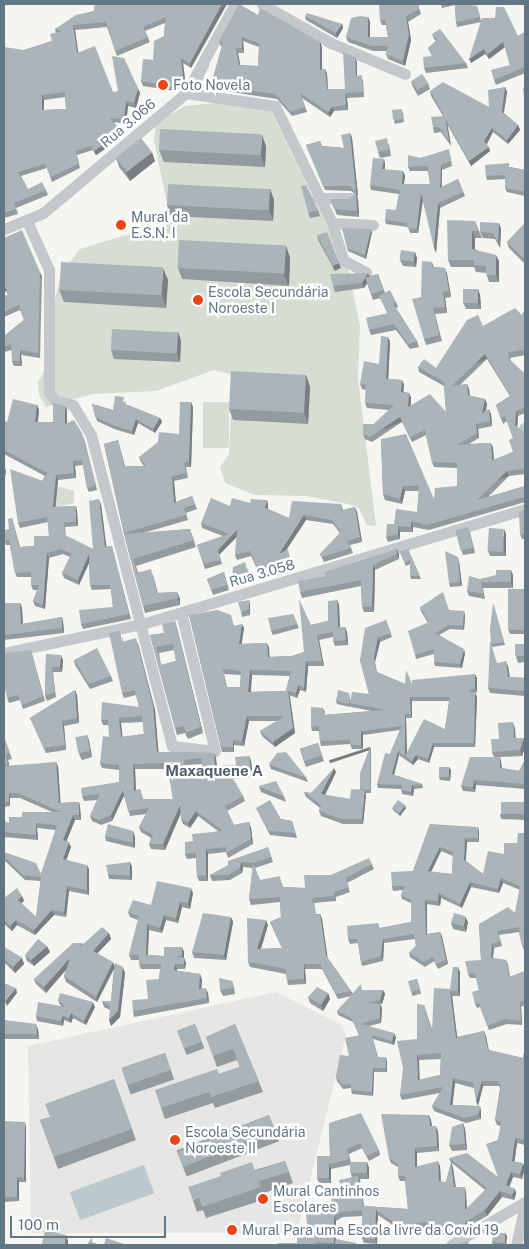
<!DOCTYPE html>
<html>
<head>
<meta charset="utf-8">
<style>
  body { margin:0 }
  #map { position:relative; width:529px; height:1249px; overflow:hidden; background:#f5f5f1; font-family:"Public Sans",sans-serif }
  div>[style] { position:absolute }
  .built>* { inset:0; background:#e6e7e5 }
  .green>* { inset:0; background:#d6ddd2; transform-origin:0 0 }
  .water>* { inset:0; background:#bbc8cc; transform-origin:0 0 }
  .stream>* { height:3px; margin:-1.5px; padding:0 1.5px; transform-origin:1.5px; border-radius:1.5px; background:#bbc8cc }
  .minor>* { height:11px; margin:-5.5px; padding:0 5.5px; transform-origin:5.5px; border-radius:5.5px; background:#c4c8cb }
  .wall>* { inset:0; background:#939b9f; transform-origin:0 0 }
  .shaded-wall>* { inset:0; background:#787e82; transform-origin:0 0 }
  .building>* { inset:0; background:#abb4b9; transform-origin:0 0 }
  .dots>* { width:14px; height:14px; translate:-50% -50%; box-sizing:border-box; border:2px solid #fff; border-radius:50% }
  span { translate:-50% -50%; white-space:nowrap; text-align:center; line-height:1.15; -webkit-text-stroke:5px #fff; paint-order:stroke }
  .poi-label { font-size:14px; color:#627684 }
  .left { translate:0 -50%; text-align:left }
  .street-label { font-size:14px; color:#627684 }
  .neighbourhood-label { font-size:15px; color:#515f69; font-weight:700 }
  .frame { position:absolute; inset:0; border:5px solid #627684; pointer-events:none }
  .scale { position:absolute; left:10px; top:1216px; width:156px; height:22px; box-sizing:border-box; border:2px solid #627684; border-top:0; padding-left:6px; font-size:15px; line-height:18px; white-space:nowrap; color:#627684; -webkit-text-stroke:4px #fff; paint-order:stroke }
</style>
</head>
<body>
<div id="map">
  <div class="built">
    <i style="clip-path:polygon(276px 992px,340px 1024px,346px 1035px,297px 1233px,31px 1233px,28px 1046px)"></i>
  </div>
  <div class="green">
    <i style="clip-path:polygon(245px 100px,268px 105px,348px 268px,360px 326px,358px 378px,376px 526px,367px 525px,358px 507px,348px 504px,306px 496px,255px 495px,225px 483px,220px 467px,229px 454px,233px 375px,214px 370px,156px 391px,93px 394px,46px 407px,39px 395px,38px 382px,51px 359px,52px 313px,61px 273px,80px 249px,162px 224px,168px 208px,154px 141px,156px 123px,185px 106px)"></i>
    <i style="left:203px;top:402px;width:26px;height:46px"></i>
    <i style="clip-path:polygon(61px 487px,74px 491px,74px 503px,54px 508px,57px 488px)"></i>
  </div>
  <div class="water">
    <i style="left:144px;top:1165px;width:30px;height:79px;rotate:70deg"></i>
  </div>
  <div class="stream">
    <i style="left:195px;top:91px;width:29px;rotate:-65deg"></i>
  </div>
  <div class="minor">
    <i style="left:262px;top:4px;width:79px;rotate:29.5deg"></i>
    <i style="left:331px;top:43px;width:80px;rotate:22.7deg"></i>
    <i style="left:186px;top:93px;width:90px;rotate:8.3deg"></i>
    <i style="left:275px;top:106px;width:130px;rotate:64deg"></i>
    <i style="left:332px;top:223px;width:39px;rotate:73deg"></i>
    <i style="left:343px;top:260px;width:26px;rotate:28deg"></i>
    <i style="left:317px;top:198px;width:34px"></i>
    <i style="left:27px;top:221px;width:54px;rotate:65.8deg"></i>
    <i style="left:49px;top:270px;width:123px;rotate:90deg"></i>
    <i style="left:49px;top:393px;width:9px;rotate:49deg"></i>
    <i style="left:55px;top:400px;width:19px;rotate:16deg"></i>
    <i style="left:73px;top:405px;width:35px;rotate:59deg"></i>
    <i style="left:91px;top:435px;width:321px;rotate:75.4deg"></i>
    <i style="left:172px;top:746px;width:43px;rotate:6.6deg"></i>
    <i style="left:215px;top:751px;width:142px;rotate:-103.8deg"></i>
    <i style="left:332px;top:223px;width:41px;rotate:2.8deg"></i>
    <i style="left:4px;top:229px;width:42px;rotate:-22.3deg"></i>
    <i style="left:43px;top:213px;width:187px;rotate:-40deg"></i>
    <i style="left:186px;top:93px;width:102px;rotate:-61.2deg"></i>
    <i style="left:524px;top:428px;width:3px;rotate:72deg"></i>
    <i style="left:4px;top:653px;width:141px;rotate:-11.9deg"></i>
    <i style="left:142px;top:624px;width:400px;rotate:-16.7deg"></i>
    <i style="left:451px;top:1245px;width:86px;rotate:-30.2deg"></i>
    <i style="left:516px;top:1245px;width:41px;rotate:-77.3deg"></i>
  </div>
  <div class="wall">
    <i style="clip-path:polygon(evenodd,95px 4px,227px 4px,191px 68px,183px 63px,185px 80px,176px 91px,143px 86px,141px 81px,153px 60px,164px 36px,165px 23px,145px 31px,150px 42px,117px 56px,107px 27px,75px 30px,78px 52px,113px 92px,140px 93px,136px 108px,128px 106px,126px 124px,114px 122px,121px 134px,108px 147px,96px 155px,93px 150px,77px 155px,80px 168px,52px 182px,47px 168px,21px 176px,28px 189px,46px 190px,48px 195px,16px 208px,18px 214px,4px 218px,4px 50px,24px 50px,52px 41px,56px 33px,55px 29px,94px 11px,95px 4px,65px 97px,66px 109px,44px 110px,44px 100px,65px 97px)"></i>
    <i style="clip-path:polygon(418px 4px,421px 14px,408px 22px,411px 40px,405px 66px,388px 59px,386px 54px,387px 51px,373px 51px,348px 42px,346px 37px,368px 17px,370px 22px,370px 37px,388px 37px,386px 25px,382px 25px,380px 20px)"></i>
    <i style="clip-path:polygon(441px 4px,458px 4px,455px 4px,477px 6px,481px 21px,518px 36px,525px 32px,525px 73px,496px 85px,494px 80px,510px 65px,505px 47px,489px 59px,485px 54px,471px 63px,481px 22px,457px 27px,456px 22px,455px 5px,442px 8px)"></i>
    <i style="clip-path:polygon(evenodd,258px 15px,320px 42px,322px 47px,322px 69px,325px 69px,327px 74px,328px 89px,345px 89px,357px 62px,357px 76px,363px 80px,364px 97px,347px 98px,348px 110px,334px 111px,330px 117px,302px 98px,307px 112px,292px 116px,277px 99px,213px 89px,211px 85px,222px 46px,221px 46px,219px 41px,258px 15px,243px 41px,259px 47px,258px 66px,240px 65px,238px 53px,244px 53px,243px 41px)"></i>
    <i style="clip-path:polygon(305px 16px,342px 24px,343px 28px,337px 38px,306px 20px)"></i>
    <i style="clip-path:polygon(432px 34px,466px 63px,468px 68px,426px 73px,424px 68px,432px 56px,428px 48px,436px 41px,434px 39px)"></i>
    <i style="clip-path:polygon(411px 81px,428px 83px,430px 89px,418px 96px,413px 87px)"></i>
    <i style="clip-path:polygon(505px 87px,507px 92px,504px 113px,518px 125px,520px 130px,508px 144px,493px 132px,486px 144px,490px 151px,471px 166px,447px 124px,451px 146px,441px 132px,434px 133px,433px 127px,443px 116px,431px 96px,430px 91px,489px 107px)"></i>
    <i style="clip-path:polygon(403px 112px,404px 122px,395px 124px,394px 121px)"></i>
    <i style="clip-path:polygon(350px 133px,352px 138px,358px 196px,357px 195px,358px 199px,359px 217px,337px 215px,330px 199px,349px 199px,355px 194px,351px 191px,325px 190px,306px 145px,320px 141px,322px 146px,344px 148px)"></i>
    <i style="clip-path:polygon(389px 144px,391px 156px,380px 158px,378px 152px)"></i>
    <i style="clip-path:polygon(266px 146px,265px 167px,164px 162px,159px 150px)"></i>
    <i style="clip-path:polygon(450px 154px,452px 166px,442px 170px,442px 187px,458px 179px,465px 196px,440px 208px,436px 253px,423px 200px,418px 233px,410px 233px,408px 227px,386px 224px,385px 220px,396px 210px,399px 194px,371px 190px,370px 185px,384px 159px,385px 164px,385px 170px,403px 171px,405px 176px,404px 184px,430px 184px,428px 171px,410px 171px,408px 167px,420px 158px)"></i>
    <i style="clip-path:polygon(116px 158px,155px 161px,130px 181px,119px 167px)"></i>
    <i style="clip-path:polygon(510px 167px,525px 170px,525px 196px,507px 192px,505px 188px,505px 179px,487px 180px,486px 176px)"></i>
    <i style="clip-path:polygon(270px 189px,274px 200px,273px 221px,171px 216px,167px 205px)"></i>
    <i style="clip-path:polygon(318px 210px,320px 216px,310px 218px,308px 212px)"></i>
    <i style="clip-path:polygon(475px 221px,482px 238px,475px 238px,475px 249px,499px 261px,499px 282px,489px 282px,486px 273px,476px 272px,474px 267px,451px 267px,448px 260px)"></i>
    <i style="clip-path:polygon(499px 223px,501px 229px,500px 248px,495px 239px,483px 238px,480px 232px)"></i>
    <i style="clip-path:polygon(525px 223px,525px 264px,509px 248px,507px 242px)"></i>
    <i style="clip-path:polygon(372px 232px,366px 259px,348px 251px,347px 248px)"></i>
    <i style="clip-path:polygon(317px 235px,341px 268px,335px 271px,318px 240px)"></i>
    <i style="clip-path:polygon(4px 238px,42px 277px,40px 358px,21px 355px,22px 366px,14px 366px,12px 361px,12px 350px,4px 352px,4px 336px,24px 320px,20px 310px,4px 317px,4px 296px,8px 295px,4px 286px)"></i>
    <i style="clip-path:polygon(286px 246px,290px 258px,289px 286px,182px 279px,178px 268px)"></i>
    <i style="clip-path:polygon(415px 252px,417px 258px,416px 267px,403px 266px,400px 260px)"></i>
    <i style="clip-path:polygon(432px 262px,434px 267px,445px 268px,447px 274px,451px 297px,445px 298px,447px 313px,435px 314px,442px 341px,426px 345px,424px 339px,421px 297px)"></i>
    <i style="clip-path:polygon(378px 274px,385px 293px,396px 302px,398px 307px,396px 308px,417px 341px,419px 347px,410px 349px,396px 330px,371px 335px,369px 330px,388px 314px,380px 298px,373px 300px,367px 283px,364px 288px,335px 292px,333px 286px)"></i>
    <i style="clip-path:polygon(168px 280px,166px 308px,64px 302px,59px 290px)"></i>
    <i style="clip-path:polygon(478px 289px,480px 295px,481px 309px,466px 309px,463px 303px)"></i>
    <i style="clip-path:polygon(evenodd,525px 309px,525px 355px,510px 358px,511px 361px,525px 374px,525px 413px,518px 416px,517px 427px,525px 474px,509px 476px,488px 497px,525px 486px,525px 502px,429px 530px,413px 527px,413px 532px,400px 532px,400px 539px,388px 542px,386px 537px,394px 524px,417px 512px,419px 491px,405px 491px,402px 504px,385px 500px,383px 494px,381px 439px,434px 499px,457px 486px,457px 468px,434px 467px,432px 462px,426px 435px,412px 442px,402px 422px,372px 442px,365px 439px,363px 434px,389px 410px,367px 408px,365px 403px,366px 390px,362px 389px,360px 384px,379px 364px,388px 337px,390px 342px,388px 379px,402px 380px,404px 385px,403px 392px,409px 393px,411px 398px,411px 405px,446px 412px,444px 386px,419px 372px,418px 367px,436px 368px,483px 326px,522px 315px,525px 309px,487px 359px,510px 396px,496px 405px,503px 424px,507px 421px,513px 438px,513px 452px,494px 460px,493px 448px,491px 443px,469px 444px,479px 438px,478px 429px,492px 426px,491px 414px,486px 411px,487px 404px,485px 399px,470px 396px,469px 389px,467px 384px,460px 385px,487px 359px)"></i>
    <i style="clip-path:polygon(178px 332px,181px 341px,180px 362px,114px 359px,111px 350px)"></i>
    <i style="clip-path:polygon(306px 375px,310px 387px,308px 424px,233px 420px,229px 409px)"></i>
    <i style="clip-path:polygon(126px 401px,125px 404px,160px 418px,162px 422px,155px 433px,138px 423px,134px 435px,114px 429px,97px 421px,92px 404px,113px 410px)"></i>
    <i style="clip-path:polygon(191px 402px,193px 407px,191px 467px,186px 467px,188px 478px,174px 481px,176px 502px,192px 496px,197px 509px,186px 513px,188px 520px,143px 533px,190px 529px,196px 547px,136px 566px,138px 572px,153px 575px,158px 593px,177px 592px,180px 599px,180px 605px,145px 613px,143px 606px,124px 534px,104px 444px,118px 440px,125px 466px,144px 466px,141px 462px,139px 457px,179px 434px)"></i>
    <i style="clip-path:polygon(37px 405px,39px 410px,38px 422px,53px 422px,65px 406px,67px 411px,67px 423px,84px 438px,97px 490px,89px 492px,87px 488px,83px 465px,75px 466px,76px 478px,58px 480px,55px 507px,76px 506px,77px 511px,78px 526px,65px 527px,66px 536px,93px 549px,101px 504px,106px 547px,112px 546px,113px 551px,131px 619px,83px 629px,81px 624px,113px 607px,111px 589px,92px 590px,90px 585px,89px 562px,79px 585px,64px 578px,62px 573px,70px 557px,63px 554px,49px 558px,45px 609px,35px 606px,33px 601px,37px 590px,33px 590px,31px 585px,31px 577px,17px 577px,15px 573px,10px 545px,6px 545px,4px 537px,9px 529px,12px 518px,20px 547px,34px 546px,49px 536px,48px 522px,20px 528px,18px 523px,45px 476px,4px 454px,4px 421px,7px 422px)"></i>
    <i style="clip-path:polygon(267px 500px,268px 505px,268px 509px,289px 518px,341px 504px,343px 510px,355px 507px,357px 512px,362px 542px,350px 545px,353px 553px,324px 562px,320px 554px,340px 533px,333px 524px,306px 520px,286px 550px,289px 554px,292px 571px,262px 580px,251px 556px,237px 560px,235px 555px,237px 537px,219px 555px,222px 564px,205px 569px,197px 545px,223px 536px,202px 528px,201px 523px,230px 506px)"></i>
    <i style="clip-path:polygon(525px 509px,525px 539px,522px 539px,520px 534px)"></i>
    <i style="clip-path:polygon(468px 527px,475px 553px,463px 555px,461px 549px)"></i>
    <i style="clip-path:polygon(506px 534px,506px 556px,490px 556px,488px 551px)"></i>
    <i style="clip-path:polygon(397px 549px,399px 555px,399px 559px,375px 570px,374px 612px,364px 612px,362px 607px,361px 586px,302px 598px,300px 592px,325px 576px)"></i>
    <i style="clip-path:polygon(408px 549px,421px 579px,411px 579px,410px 576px,410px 564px,406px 566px,400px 552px)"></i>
    <i style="clip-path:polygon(459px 561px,462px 586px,450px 587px,449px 583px)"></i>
    <i style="clip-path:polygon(247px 568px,251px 583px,234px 589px,232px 583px)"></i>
    <i style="clip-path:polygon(224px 572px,229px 590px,213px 595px,207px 579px)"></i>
    <i style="clip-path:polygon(513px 575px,513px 588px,483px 588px,485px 599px,469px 596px,467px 591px,480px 579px)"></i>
    <i style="clip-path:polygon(525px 589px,525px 634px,510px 634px,508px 629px)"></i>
    <i style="clip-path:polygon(249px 600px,250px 605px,250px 615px,242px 617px,241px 612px)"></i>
    <i style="clip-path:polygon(evenodd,337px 600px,339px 605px,340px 627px,345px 627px,347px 632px,348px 645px,335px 646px,333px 641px,333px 637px,319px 640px,324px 666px,308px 666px,306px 692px,300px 690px,297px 698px,289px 695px,295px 733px,275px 747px,262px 736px,260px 731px,277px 721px,249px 721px,244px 746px,234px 745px,234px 752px,222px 752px,189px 615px,244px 628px,241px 644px,267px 643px,269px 648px,269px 657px,292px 656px,304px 652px,311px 625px,328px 621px,337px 600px,224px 674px,241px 675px,240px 687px,227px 687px,224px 674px,337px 600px,252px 675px,290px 676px,286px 690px,286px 691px,251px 692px,252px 675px)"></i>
    <i style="clip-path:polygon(4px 603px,20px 603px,22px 608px,23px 624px,62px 617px,63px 622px,64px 633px,4px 640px)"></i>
    <i style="clip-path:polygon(494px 606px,505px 645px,492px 647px,491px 644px)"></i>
    <i style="clip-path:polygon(420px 607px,449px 610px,465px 615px,464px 630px,450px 629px,439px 635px,465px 653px,462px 668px,435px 666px,434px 662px,434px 654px,416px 659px,415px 655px,428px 623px,421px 611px)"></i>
    <i style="clip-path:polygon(293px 614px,299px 628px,273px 635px,271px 631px)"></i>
    <i style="clip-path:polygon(evenodd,386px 620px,392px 637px,380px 642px,375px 662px,377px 672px,405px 684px,412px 684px,477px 678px,477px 692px,475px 693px,477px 697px,475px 747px,434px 747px,429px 763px,418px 759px,413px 765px,399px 755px,394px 775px,422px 784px,423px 788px,414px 789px,413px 796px,402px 794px,401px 789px,378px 788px,377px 784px,400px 730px,363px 735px,363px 749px,352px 749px,350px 744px,321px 746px,320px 741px,319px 731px,312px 731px,311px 727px,323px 708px,325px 712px,324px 715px,372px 711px,351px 707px,350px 705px,350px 707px,337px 704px,336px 701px,349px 693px,350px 700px,369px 694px,360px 660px,386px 620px,412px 701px,449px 701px,445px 729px,407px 754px,406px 718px,412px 718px,412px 701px)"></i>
    <i style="clip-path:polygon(evenodd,175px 621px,177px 628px,203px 733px,188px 739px,185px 733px,177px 735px,175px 728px,150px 635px,164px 633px,175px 621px,174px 650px,176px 661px,161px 665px,159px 653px,174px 650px)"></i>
    <i style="clip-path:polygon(evenodd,122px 636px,123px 642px,138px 643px,155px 710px,158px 752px,214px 753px,216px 758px,217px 766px,236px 765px,249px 756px,251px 761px,253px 777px,233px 779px,243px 796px,245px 801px,227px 811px,234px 825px,249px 822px,251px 828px,253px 844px,228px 858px,226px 852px,208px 854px,208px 881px,199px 881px,197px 876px,196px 858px,187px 859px,185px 854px,193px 841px,218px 831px,198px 816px,190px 828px,183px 824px,181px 819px,181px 813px,165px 850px,151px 849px,149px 844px,151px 838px,141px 832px,139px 827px,146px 814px,130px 816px,124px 796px,112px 821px,101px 825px,92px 821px,90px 816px,97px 800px,84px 801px,82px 796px,119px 782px,119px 770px,102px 768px,100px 763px,109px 737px,109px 725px,103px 725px,101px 720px,139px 707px,136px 695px,124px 698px,122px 693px,122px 636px,143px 722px,144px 734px,122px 737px,121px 723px,143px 722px,122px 636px,202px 764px,203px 780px,188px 775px,186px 765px,202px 764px,122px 636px,135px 769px,168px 769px,173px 799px,143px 799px,140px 789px,136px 790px,135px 769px)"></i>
    <i style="clip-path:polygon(525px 644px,525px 662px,518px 663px,516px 657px)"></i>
    <i style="clip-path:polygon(31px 650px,45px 701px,23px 709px,20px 700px,9px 703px,7px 698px)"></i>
    <i style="clip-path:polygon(46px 654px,63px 660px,62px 672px,53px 672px,56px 697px,47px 701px,45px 696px)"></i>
    <i style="clip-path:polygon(74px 660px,111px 676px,113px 681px,90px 689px,75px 665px)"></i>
    <i style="clip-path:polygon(497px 663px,508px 666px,510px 677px,525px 678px,525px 696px,490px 693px,488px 688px)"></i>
    <i style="clip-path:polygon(75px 690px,77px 695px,79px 723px,64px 726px,66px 750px,46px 753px,30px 718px)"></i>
    <i style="clip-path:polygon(515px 728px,515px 738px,524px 738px,525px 741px,525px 747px,522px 756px,500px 757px,501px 762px,502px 768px,519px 771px,525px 760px,525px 789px,476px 785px,475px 792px,463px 791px,461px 786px,494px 757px,492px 752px,499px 739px)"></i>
    <i style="clip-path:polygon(87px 735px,89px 741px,92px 757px,82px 760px,79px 754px)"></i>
    <i style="clip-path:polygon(4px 737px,12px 759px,8px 760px,9px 766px,58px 766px,60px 803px,79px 802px,80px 807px,81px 820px,75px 820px,66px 841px,71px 847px,66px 860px,89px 869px,89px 895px,69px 891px,66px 917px,54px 915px,35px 935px,17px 925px,12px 931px,4px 924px,4px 898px,22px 896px,24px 901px,21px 903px,36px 917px,41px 881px,25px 880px,4px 860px,4px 852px,41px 874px,56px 830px,37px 828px,38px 840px,4px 837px,4px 821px,9px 823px,22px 817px,52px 812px,20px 798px,10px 798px,10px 806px,4px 807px)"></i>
    <i style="left:318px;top:743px;width:19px;height:19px;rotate:72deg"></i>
    <i style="clip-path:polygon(370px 747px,371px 750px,371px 793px,366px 793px,366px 795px,363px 824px,343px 824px,321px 816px,319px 811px,320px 808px,306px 797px,304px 792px,311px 793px,336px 772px,325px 795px,350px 799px,360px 789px)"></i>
    <i style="clip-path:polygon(269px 764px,306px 777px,308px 782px,271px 769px)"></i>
    <i style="clip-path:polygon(451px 770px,450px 781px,440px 780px,439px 777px)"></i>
    <i style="clip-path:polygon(259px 786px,284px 796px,286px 802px,261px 792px)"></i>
    <i style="clip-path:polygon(525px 802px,525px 820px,501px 819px,500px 814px)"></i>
    <i style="clip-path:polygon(256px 808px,281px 819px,292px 821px,297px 838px,270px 835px)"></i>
    <i style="clip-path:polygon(392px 808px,406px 808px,400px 816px,394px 811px)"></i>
    <i style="clip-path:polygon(evenodd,430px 824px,479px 831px,479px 842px,467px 842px,466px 861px,483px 874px,504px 854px,517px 843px,525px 833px,525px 950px,524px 950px,522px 945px,519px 932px,499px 935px,502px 946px,494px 948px,493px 958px,506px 960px,508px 964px,510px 977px,525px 971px,525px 1005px,521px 1007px,522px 1025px,507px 1024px,489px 1030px,480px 1007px,477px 1008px,475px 1004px,479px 990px,476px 978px,470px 978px,468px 974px,481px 960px,479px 924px,515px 913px,520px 890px,503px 883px,499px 893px,471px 887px,462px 908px,441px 898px,440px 906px,427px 904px,427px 934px,440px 932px,448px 964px,438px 969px,434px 961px,425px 967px,410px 957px,409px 953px,416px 946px,415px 939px,384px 943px,383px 961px,362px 966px,361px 962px,358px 943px,350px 944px,348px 939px,380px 928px,411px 922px,411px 903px,402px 899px,401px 895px,403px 890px,393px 891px,392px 886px,413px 871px,430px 824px,441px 851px,453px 856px,452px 874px,431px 872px,441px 851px)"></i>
    <i style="clip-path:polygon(105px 836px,135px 837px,135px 848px,106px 841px)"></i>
    <i style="clip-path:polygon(268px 847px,273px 862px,255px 868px,260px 880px,281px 881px,283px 887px,305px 888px,331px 875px,372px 864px,374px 869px,347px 883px,350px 892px,336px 897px,336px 901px,314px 903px,316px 914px,320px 914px,322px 919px,327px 957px,351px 991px,353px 994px,363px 990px,383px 990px,385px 994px,382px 1004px,380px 1004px,382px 1008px,381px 1023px,369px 1026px,396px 1037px,394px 1045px,373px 1039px,378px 1057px,387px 1061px,387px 1072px,374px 1072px,373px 1096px,352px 1094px,351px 1088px,343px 1089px,337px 1081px,336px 1076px,349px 1056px,359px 1035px,353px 1022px,338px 1015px,337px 1011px,351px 996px,338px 999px,322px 969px,305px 969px,306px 984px,288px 985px,287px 980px,286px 974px,250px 967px,248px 962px,268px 925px,261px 949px,282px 948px,270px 922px,281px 917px,280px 902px,251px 905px,249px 899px,253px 868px,243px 867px,242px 873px,230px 880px,212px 881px,210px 875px)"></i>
    <i style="clip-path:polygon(130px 862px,132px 867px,132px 880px,109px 879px,108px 874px)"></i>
    <i style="clip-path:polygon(193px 893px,190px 909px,182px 907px,178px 923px,166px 920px,162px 933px,149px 930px,148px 955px,164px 956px,184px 952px,184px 958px,186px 963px,185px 969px,177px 969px,177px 971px,200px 974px,202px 980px,201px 988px,208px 993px,209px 1003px,134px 1017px,133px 1011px,148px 999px,159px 979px,160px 969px,141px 969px,139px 964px,139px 960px,131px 960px,129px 955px,138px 920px,130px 917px,128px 912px)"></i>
    <i style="clip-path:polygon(231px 917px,233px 922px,226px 960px,194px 958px,192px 952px)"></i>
    <i style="clip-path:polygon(468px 922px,466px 932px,453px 929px,451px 923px)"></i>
    <i style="clip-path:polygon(109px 933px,111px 939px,97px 953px,115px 967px,125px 973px,120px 1017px,111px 1026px,110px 1010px,104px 1007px,102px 1001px,111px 1001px,114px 968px,97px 1002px,66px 982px,64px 976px,66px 969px,46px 993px,36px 984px,34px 979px,82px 943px,83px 944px)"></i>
    <i style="clip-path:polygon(4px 947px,22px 958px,24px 964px,15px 973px,4px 962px)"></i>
    <i style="clip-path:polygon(50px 952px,34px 966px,27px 961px,25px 955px)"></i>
    <i style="clip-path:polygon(evenodd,460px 972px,460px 996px,452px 996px,457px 1037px,484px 1031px,486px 1036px,489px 1050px,523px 1058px,525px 1047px,525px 1145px,517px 1143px,514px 1161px,525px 1168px,522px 1179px,513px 1177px,509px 1187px,515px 1189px,516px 1194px,514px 1200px,502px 1197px,487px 1216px,459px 1232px,442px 1235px,434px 1227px,419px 1228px,412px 1238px,378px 1215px,377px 1244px,364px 1243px,362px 1238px,362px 1216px,343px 1217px,336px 1221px,336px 1242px,356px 1243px,356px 1245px,278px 1245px,297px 1243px,308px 1233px,342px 1197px,352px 1177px,351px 1174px,350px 1165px,331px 1169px,331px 1183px,319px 1183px,317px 1178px,330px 1156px,329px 1123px,379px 1150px,380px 1155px,369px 1161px,362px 1148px,349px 1154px,351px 1163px,367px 1162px,369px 1168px,369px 1179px,360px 1179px,364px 1206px,408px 1209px,405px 1181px,400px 1181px,398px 1176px,398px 1167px,391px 1163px,389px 1158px,429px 1115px,431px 1120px,432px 1126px,438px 1131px,439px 1151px,417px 1153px,417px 1166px,440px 1166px,441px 1182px,446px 1182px,451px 1163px,449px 1158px,498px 1177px,498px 1140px,501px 1126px,497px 1125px,495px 1120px,500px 1088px,499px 1086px,483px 1086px,478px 1106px,481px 1111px,481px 1119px,466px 1123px,434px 1111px,432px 1106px,440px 1093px,402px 1100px,400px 1095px,417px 1039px,424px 1005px,432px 1029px,450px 989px,460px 972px,441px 1059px,440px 1075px,419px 1080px,419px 1060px,441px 1059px,460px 972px,455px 1083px,474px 1088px,478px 1106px,452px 1105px,455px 1083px,460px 972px,452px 1163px,485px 1190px,467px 1209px,466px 1192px,456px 1187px,453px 1168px,452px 1163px)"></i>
    <i style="left:417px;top:979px;width:15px;height:9px;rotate:74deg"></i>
    <i style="clip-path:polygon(232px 981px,234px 987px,235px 994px,223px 996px,220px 990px)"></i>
    <i style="clip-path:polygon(328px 993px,330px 999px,323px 1011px,310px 1003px,308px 997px)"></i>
    <i style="clip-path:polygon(58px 1000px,95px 1007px,86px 1025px,73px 1018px,71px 1023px,64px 1020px,63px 1026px,37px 1021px,36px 1016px,62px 1006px,60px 1005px)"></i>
    <i style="clip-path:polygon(4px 1020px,38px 1029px,39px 1039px,4px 1039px)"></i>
    <i style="left:195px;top:1024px;width:26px;height:19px;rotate:69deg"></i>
    <i style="clip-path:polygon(235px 1024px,263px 1092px,215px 1108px,213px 1103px,165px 1119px,161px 1108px,219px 1074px,240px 1067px,237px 1060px,217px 1067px,206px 1037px)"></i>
    <i style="left:165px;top:1053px;width:28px;height:46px;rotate:71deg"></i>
    <i style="clip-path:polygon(114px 1079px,136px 1140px,58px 1169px,40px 1120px,50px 1117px)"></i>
    <i style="left:269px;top:1115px;width:28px;height:99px;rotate:69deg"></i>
    <i style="clip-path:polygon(4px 1121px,26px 1127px,26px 1182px,19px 1182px,19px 1201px,4px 1202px)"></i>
    <i style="clip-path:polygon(463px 1123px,465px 1129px,467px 1150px,452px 1151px,449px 1145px)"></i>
    <i style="clip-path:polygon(285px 1161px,293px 1183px,264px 1193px,266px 1199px,206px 1218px,203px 1210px,197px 1212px,193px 1200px,221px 1176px,255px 1170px)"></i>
    <i style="clip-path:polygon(505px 1233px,507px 1236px,506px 1245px,493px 1245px,492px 1242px)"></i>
  </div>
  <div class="shaded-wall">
    <i style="clip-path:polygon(222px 4px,227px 4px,191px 68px,190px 63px)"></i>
    <i style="clip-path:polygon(406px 16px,408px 22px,411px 40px,405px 66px,403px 61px)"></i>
    <i style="clip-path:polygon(368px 17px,370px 22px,370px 42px,368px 37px)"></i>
    <i style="clip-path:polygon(342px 24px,343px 28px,337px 38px,336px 33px)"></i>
    <i style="clip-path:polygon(73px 25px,75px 30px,79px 58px,77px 53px)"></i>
    <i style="clip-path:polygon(242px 37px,243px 41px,244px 53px,242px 48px)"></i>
    <i style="clip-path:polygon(320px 42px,322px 47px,322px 74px,320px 70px)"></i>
    <i style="clip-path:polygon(503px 42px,505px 47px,489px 59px,488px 54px)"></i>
    <i style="clip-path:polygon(236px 48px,238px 53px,241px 69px,239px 65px)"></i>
    <i style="clip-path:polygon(484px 49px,485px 54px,471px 63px,469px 59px)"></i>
    <i style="clip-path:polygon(355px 57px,357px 62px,357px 80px,356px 76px)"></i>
    <i style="clip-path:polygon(181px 58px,183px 63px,185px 80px,176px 91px,175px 87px)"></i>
    <i style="clip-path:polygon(325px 69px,327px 74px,328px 94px,327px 89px)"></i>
    <i style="clip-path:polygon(505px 87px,507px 92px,503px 116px,502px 112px)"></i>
    <i style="clip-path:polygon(138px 88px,140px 93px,136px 108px,134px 103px)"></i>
    <i style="clip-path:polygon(345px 93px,347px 98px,348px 110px,346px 105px)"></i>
    <i style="clip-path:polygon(42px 95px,44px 100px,43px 115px,42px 110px)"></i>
    <i style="clip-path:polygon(126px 101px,128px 106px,126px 124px,124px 119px)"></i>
    <i style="clip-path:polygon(332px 107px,334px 111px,330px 117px,328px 112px)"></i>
    <i style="clip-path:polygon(445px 116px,447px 121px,451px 146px,449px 141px)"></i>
    <i style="clip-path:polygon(518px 125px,520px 130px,508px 144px,507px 140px)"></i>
    <i style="clip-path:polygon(492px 128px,493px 132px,486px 146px,484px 141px)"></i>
    <i style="clip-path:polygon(119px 130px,121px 134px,108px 147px,96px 155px,94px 151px)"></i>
    <i style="clip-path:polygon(350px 133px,352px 138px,358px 196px,356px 192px)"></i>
    <i style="clip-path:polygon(262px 135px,266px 146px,265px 167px,261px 155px)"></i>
    <i style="clip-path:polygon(489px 147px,490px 151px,471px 166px,469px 161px)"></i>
    <i style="clip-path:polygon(152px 152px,155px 161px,130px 181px,126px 172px)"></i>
    <i style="clip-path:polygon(384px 159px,385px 164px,384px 174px,382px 169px)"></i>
    <i style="clip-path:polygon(441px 165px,442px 170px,441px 192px,440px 188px)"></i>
    <i style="clip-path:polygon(403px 171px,405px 176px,403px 189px,402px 184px)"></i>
    <i style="clip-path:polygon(270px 189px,274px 200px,273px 221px,269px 209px)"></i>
    <i style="clip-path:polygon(356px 193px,358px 199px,359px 217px,357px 211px)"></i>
    <i style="clip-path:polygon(421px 193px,423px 198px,418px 233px,417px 228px)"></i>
    <i style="clip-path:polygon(438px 203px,440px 208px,436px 253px,434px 248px)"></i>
    <i style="clip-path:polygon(499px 223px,501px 229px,500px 248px,498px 242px)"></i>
    <i style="clip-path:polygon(371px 229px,372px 232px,366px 259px,365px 255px)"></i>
    <i style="clip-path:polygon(472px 231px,475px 238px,475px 255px,472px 249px)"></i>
    <i style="clip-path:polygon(286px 246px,290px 258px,289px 286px,284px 275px)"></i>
    <i style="clip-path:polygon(415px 252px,417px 258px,416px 267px,414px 261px)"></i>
    <i style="clip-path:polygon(496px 255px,499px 261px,499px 282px,496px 275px)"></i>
    <i style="left:339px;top:263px;width:5px;height:7px;rotate:68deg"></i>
    <i style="clip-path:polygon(163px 268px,168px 280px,166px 308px,162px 296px)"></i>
    <i style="clip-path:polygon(445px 268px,447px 274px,451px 297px,449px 291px)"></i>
    <i style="left:40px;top:272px;width:5px;height:81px;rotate:68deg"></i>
    <i style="clip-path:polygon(368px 273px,370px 278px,364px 288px,362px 283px)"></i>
    <i style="clip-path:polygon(478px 289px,480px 295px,481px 309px,478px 303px)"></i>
    <i style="clip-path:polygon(443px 292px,445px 298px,447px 313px,445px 307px)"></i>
    <i style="clip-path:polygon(178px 332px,181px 341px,180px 362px,177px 354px)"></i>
    <i style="clip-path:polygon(388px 337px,390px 342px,388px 384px,386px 379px)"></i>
    <i style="clip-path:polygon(20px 350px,21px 355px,22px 366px,20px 361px)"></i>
    <i style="left:485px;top:354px;width:5px;height:46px;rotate:68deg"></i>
    <i style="clip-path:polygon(306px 375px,310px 387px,308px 424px,304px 413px)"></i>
    <i style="clip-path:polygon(402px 380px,404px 385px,403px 397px,401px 392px)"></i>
    <i style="clip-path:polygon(467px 384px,469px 389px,470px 401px,468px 395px)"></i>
    <i style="clip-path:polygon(409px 393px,411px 398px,410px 412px,408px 407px)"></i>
    <i style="clip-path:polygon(485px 399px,487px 404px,484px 418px,482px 413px)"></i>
    <i style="clip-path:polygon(191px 402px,193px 407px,191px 467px,189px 462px)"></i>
    <i style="clip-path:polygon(37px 405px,39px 410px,37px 426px,35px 422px)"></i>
    <i style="clip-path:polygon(65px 406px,67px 411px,67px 428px,65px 424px)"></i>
    <i style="clip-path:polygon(489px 409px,491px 414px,492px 426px,490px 421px)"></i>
    <i style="clip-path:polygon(516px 411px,518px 416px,517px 430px,515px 425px)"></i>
    <i style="left:400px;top:417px;width:5px;height:36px;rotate:68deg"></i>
    <i style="clip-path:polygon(160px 418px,162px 422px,155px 433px,153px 429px)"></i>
    <i style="clip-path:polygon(136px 419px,138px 423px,134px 435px,132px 431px)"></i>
    <i style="clip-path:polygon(476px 424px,478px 429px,479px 438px,477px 433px)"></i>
    <i style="clip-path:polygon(491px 443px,493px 448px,494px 465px,492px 460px)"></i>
    <i style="clip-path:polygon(73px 461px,75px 466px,76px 478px,74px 473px)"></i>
    <i style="clip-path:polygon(4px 466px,6px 471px,4px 483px)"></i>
    <i style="left:507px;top:471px;width:5px;height:42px;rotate:68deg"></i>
    <i style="clip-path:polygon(56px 475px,58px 480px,55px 512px,53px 507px)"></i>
    <i style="clip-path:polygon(172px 476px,174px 481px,176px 508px,174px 503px)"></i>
    <i style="clip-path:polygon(403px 486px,405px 491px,402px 504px,400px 499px)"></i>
    <i style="clip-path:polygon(99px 499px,101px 504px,107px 551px,105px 547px)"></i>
    <i style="clip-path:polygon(267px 500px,268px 505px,267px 512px,265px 508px)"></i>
    <i style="clip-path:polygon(76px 506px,77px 511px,78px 526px,76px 522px)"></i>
    <i style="clip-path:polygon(355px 507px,357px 512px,362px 542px,360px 537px)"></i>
    <i style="clip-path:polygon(304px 515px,306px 520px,281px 558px,279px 554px)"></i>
    <i style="clip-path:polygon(411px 521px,413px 527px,413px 532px,411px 527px)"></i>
    <i style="clip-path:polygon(398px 526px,400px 532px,400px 539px,398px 534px)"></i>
    <i style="clip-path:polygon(468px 527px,470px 533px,475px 553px,473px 547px)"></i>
    <i style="clip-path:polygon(504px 529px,506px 534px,506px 556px,504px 551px)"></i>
    <i style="clip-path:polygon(237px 530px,239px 534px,219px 555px,222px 564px,218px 550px)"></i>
    <i style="clip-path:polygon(397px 549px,399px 555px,399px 559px,397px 554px)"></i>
    <i style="clip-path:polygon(47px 553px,49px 558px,45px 609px,43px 605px)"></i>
    <i style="clip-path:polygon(89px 554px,91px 559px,79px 585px,78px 580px)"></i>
    <i style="clip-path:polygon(458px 557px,459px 561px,462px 586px,460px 582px)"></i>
    <i style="clip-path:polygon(373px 565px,375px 570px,374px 612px,372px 606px)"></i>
    <i style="clip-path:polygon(511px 570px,513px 575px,513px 588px,511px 582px)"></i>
    <i style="clip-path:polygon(177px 592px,180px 599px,180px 605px,178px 598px)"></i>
    <i style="clip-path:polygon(249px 600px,250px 605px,250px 615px,249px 609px)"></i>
    <i style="clip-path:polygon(337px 600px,339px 605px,340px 632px,338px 627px)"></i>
    <i style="clip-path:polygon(20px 603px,22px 608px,23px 629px,21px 624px)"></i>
    <i style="clip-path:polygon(464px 611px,465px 615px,464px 630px,463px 626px)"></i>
    <i style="clip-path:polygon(62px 617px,63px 622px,64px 633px,62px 628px)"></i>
    <i style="clip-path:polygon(175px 621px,177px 628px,203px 733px,201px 727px)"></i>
    <i style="clip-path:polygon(242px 624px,244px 628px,241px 649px,239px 644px)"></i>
    <i style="clip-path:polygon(345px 627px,347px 632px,348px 645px,346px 640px)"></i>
    <i style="clip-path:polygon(317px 635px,319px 640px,324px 666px,322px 661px)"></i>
    <i style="clip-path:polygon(378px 637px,380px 642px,375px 662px,378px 676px,374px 657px)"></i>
    <i style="clip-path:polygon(136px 638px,155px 710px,159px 757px,157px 752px)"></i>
    <i style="clip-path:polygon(267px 643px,269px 648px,270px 662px,268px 657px)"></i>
    <i style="clip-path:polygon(464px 649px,465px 653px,462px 668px,460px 664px)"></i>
    <i style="clip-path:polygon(61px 655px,63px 660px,62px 672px,60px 667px)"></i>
    <i style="clip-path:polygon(306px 661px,308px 666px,306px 692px,304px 688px)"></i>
    <i style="clip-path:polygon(506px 661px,508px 666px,510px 682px,508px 677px)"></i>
    <i style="clip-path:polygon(250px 670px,252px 675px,250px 697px,248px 692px)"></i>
    <i style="clip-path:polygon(475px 674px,477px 678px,477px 692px,475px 688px)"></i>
    <i style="clip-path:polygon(298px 685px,300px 690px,297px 698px,296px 693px)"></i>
    <i style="clip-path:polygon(75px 690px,77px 695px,79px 723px,77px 718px)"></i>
    <i style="clip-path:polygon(288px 691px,290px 696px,295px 733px,275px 747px,273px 742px,293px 728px)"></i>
    <i style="clip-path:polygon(475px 693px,477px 697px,475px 747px,474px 743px)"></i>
    <i style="clip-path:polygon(410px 697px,412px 701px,412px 718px,411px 714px)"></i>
    <i style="clip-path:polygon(405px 714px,406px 718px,407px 758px,405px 756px)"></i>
    <i style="clip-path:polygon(247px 716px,249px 721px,244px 746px,242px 741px)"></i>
    <i style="clip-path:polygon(119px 718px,121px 723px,123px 742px,121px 737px)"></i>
    <i style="clip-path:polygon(62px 721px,64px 726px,66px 750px,65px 745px)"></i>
    <i style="clip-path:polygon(513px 722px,515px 728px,516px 744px,514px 738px)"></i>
    <i style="clip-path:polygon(361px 731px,363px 735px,363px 749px,361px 745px)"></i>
    <i style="clip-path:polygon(87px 735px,89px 741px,92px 757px,90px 751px)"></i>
    <i style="clip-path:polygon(524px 738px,525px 741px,525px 747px,522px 756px,520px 750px)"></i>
    <i style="clip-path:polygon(233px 740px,234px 745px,234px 752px,233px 747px)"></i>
    <i style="clip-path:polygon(433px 743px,434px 747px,429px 763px,428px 759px)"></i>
    <i style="left:370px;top:747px;width:3px;height:43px;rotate:72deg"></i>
    <i style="clip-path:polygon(398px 751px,399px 755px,393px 778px,392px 774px)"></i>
    <i style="clip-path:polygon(214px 753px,216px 758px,217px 772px,215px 767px)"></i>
    <i style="clip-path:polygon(6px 754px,8px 760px,10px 770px,8px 764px)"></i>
    <i style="clip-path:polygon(416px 755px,418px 759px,413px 765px,412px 761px)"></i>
    <i style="clip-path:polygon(249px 756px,251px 761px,253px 777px,251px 772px)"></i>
    <i style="clip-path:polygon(500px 757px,501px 762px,502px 773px,500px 768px)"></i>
    <i style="clip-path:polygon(56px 762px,58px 766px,61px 808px,59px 803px)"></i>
    <i style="clip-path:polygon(133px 764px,135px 769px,136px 796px,134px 791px)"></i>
    <i style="clip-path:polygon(449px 767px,451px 770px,450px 781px,449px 777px)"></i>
    <i style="clip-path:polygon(334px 768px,336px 772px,323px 799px,321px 794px)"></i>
    <i style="clip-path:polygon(474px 780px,476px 785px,475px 792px,473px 787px)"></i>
    <i style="clip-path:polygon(412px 785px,414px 789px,413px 796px,411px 792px)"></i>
    <i style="clip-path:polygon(123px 790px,124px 795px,112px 821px,111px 815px)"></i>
    <i style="clip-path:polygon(365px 790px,366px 795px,363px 824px,362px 819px)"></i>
    <i style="clip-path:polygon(9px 793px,10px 798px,10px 806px,9px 801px)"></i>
    <i style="clip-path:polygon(79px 802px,80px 807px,81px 820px,79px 815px)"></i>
    <i style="clip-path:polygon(180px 805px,182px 810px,165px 850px,163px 844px)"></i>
    <i style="clip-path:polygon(405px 805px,406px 808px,400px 816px,399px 813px)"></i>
    <i style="clip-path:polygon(196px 811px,198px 816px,190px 828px,188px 823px)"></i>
    <i style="clip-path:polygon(73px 815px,75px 820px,65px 845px,63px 840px)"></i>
    <i style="clip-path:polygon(249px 822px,251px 828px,253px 844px,251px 839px)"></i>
    <i style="clip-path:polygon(36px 823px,37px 828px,38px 840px,36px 835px)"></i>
    <i style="clip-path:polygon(478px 827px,479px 831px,479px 842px,478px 838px)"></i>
    <i style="clip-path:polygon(133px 831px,135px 837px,135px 848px,133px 843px)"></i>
    <i style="clip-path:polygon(465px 838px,467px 842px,465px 864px,464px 860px)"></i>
    <i style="clip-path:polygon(69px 842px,71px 847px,65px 864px,63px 859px)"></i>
    <i style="clip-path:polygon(440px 847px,441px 851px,429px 876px,428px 871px)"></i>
    <i style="clip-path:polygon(206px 849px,208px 854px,208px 881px,206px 875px)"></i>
    <i style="clip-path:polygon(130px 862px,132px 867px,132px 880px,130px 876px)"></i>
    <i style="clip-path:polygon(241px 862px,243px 867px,242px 873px,240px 868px)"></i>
    <i style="clip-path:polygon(87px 865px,89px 869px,89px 895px,87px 890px)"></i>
    <i style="clip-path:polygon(501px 878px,503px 883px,499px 893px,498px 889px)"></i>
    <i style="clip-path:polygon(470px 882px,471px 887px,462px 908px,460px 904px)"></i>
    <i style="clip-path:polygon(67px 886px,69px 891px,66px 917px,64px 912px)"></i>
    <i style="clip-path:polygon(191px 888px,193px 893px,190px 909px,188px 903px)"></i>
    <i style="clip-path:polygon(439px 893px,441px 898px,440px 906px,438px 901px)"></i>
    <i style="clip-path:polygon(22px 896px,24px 901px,19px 905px,18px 900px)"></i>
    <i style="clip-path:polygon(425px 900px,427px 904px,427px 939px,426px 935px)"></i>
    <i style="clip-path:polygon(180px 902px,182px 907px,178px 923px,176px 918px)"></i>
    <i style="clip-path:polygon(52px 910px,54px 915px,35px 935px,34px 930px)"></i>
    <i style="clip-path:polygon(320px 914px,322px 919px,328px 960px,326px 955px)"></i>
    <i style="clip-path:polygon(164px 915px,166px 920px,162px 933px,160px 928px)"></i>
    <i style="clip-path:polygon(465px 916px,468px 922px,466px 932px,464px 926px)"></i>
    <i style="clip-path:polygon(231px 917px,233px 922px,226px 960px,224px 955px)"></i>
    <i style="clip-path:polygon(16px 920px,17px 925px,12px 931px,10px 926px)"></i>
    <i style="clip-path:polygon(266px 920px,268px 925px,259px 954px,257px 949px)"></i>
    <i style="clip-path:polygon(147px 924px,149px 930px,147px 960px,146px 955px)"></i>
    <i style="clip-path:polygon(440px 932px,442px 936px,448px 964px,446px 960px)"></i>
    <i style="clip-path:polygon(109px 933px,111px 939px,95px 956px,93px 951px)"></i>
    <i style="clip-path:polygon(383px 939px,384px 943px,383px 961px,381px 956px)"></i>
    <i style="clip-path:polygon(492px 944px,494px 948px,492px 962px,491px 958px)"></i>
    <i style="clip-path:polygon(47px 946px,50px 952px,34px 966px,31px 960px)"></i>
    <i style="clip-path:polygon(182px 947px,184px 952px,184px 960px,182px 955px)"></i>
    <i style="clip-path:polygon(22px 958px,24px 964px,15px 973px,13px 967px)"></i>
    <i style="clip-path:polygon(70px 958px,72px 963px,46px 993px,44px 987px)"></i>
    <i style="clip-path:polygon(184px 958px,186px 963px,185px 969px,184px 964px)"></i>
    <i style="clip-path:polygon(113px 962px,115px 967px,97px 1002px,96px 997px)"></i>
    <i style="clip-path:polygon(175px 964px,177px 969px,176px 976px,174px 970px)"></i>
    <i style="clip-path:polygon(304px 964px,305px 969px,306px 984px,304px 979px)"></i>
    <i style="clip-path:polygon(123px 967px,125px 973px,120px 1017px,111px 1026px,109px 1020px)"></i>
    <i style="clip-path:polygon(458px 967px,460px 972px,460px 996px,458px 991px)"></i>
    <i style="clip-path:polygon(200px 974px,202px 980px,201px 994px,199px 989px)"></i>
    <i style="clip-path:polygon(16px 988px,17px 993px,7px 1006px,5px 1001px)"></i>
    <i style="clip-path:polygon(206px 988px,208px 993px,209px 1003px,207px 998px)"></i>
    <i style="clip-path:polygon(383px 990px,385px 994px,382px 1004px,380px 1000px)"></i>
    <i style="clip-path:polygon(450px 991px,452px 996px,458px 1043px,456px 1038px)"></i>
    <i style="clip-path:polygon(328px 993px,330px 999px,323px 1011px,321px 1005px)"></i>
    <i style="clip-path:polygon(93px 1002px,95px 1007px,86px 1025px,84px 1021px)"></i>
    <i style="clip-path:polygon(520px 1002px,521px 1007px,522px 1025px,521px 1021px)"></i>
    <i style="clip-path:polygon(380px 1004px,382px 1008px,381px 1023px,380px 1018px)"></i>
    <i style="clip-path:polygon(71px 1013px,73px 1018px,71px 1023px,69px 1018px)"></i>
    <i style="clip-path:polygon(63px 1015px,64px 1020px,63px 1026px,61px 1021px)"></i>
    <i style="clip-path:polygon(36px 1024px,38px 1029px,39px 1039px,37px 1034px)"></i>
    <i style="clip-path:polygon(484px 1031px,486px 1036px,489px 1055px,488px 1050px)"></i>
    <i style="clip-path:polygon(394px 1033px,396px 1037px,394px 1045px,392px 1041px)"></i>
    <i style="clip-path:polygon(417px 1055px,419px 1060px,420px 1085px,418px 1080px)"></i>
    <i style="clip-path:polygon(386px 1057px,387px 1061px,387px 1072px,386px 1068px)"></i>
    <i style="clip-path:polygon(373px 1068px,374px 1072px,373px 1096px,372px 1092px)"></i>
    <i style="clip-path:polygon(453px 1078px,455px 1083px,452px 1110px,450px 1105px)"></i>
    <i style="clip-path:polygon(482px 1081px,483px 1086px,478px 1106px,476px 1101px)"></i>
    <i style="clip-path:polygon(480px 1106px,481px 1111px,481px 1119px,479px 1114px)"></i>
    <i style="clip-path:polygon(429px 1115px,431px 1120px,432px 1131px,430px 1126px)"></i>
    <i style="clip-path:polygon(25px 1122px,26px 1127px,26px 1182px,24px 1178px)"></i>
    <i style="clip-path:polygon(463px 1123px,465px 1129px,467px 1150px,465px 1144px)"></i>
    <i style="clip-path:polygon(436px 1126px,438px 1131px,439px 1151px,437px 1146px)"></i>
    <i style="clip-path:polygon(515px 1138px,517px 1143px,514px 1166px,512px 1161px)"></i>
    <i style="clip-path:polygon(415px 1148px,417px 1153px,417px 1172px,415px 1167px)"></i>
    <i style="clip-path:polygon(438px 1161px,440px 1166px,441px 1187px,439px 1181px)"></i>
    <i style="clip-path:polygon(367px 1162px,369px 1168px,369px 1179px,367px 1173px)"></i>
    <i style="clip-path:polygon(451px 1163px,453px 1168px,456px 1192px,454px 1187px)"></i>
    <i style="clip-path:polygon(523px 1163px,525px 1168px,522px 1179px,520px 1174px)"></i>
    <i style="clip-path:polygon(329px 1164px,331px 1169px,331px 1183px,329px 1178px)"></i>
    <i style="clip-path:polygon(511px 1172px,513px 1177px,508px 1190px,506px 1185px)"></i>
    <i style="clip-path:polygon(358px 1176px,360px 1181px,364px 1211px,363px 1206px)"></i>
    <i style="clip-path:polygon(17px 1177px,19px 1182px,19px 1201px,17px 1197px)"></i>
    <i style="clip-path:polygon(465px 1187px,466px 1192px,467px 1215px,465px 1210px)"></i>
    <i style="clip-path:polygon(515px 1189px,516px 1194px,514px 1200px,512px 1195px)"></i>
    <i style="clip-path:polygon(500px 1191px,502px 1197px,487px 1216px,485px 1210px)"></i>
    <i style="clip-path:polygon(376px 1210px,378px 1215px,377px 1244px,375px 1239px)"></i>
    <i style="clip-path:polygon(334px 1216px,336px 1221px,335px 1245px,334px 1245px)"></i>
    <i style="clip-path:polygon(417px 1223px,419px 1228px,412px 1238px,410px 1233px)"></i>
    <i style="clip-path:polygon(505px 1233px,507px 1236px,506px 1245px,505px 1243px)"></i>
    <i style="clip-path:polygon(66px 1235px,68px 1241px,68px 1245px,64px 1245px)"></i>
  </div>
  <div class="building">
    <i style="clip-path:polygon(evenodd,95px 4px,222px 4px,190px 63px,181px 58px,183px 75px,175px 87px,141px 81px,143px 59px,153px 60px,154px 41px,164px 36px,166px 17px,143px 27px,148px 37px,115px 51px,106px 22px,73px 25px,77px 53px,95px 46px,113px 92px,118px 91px,112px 56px,124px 58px,138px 88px,134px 103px,126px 101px,124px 119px,110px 118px,119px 130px,106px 143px,94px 151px,91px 146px,76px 151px,78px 164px,51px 177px,45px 164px,18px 172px,28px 189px,42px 182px,46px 190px,14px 203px,16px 209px,4px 213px,4px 47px,24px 50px,52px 41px,50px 34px,62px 31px,55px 29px,76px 15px,94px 11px,95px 4px,65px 92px,66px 109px,42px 110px,42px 95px,65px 92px)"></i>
    <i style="clip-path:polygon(evenodd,239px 4px,258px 15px,260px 8px,320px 42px,320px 70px,325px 69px,327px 89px,345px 89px,343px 52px,355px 57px,356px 76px,362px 75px,363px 92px,345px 93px,346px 105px,332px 107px,328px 112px,300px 93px,305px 107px,291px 112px,275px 94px,211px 85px,223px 43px,219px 41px,239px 4px,242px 37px,259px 43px,258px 66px,239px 65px,236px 48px,242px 48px,242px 37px)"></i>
    <i style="clip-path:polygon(379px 4px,418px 4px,419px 9px,406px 16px,409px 35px,403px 61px,386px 54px,388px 46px,371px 46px,346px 37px,351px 18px,360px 16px,368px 17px,368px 37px,388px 37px,385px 20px,380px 20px)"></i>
    <i style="clip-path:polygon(455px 4px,477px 6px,480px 17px,456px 22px)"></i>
    <i style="clip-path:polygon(496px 7px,504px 7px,518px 36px,525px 32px,525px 67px,494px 80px,491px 70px,510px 65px,503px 42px,488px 54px,484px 49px,469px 59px,482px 18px,495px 18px)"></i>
    <i style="clip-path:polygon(307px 13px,342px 24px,336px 33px,305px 16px)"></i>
    <i style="clip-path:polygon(440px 29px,466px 63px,424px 68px,423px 57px,432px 56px,428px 48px,437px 40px,432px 34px)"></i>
    <i style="left:422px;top:74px;width:11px;height:13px;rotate:56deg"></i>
    <i style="clip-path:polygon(443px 82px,489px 107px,488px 90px,505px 87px,502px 112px,518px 125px,507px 140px,492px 128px,484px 141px,489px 147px,469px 161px,445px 119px,445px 116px,444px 116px,430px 91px)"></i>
    <i style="clip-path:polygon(525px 87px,525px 105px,523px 88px)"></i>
    <i style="left:402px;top:109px;width:10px;height:10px;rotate:84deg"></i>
    <i style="clip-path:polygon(445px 116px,449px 141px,439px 127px,433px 127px,431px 117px)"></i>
    <i style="left:160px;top:129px;width:102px;height:21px;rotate:3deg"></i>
    <i style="clip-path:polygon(350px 133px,356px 192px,350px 186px,323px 186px,306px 145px,320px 141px,321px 146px,344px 148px,341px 135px)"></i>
    <i style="left:141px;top:138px;width:18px;height:32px;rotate:52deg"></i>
    <i style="clip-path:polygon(387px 138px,389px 150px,378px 152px,375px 141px)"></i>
    <i style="clip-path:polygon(449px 149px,451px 161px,441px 165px,440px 188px,458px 179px,463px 192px,438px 203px,434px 248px,421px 193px,417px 228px,408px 229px,407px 223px,385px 220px,386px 209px,396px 210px,400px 190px,370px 185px,373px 158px,384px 159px,382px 169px,403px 171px,402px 184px,430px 184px,428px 166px,408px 167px,408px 155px,420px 158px)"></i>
    <i style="clip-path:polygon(509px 163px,509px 167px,525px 170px,525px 192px,505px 188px,505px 175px,486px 176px,485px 165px)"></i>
    <i style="left:168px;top:184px;width:102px;height:21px;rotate:3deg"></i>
    <i style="clip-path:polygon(306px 185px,318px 210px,308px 212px,301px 186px)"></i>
    <i style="clip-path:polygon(356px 193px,357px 211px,334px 209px,330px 199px,349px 199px)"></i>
    <i style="clip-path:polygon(447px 220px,475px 221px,479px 231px,472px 231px,472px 249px,496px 255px,496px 275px,486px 275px,486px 266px,474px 265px,474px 260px,448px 260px)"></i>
    <i style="clip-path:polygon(480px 222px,499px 223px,498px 242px,493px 233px,480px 232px)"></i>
    <i style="clip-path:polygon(525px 223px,525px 258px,524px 259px,507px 242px)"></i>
    <i style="clip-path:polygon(342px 228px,371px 229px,365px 255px,347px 248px)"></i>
    <i style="clip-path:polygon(22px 230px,40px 272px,38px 353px,20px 350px,20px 361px,12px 361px,11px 344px,4px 347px,4px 336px,24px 320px,19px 305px,4px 312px,4px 296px,9px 295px,4px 285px,4px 238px)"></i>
    <i style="clip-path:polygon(327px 232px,339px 263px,333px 266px,317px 235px)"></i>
    <i style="left:179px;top:240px;width:107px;height:28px;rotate:3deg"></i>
    <i style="left:401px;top:250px;width:14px;height:10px;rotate:8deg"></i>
    <i style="clip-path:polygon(422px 261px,432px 262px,432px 267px,445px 268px,449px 291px,443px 292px,445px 307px,433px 308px,439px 335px,424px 339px,412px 299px,421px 297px)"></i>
    <i style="left:61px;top:262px;width:102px;height:28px;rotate:3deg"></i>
    <i style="clip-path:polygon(368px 273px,362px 283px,333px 286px,330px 274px)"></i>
    <i style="left:378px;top:274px;width:17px;height:13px;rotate:73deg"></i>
    <i style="left:463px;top:289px;width:15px;height:14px"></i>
    <i style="clip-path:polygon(390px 290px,396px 302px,393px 304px,417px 341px,408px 344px,394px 324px,369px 330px,366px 318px,388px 313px,379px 296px)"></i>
    <i style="clip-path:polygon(evenodd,515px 308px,522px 315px,525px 309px,525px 350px,508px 352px,509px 360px,525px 374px,525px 408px,516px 411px,515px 425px,525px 433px,525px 475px,524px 469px,507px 471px,477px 500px,525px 486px,525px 498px,524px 497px,427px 525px,411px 521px,411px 527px,398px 526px,398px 534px,386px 537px,387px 524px,394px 524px,396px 509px,417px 512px,419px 486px,403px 486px,400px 499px,383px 494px,381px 439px,406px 434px,434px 499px,435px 488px,457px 486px,457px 463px,432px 462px,425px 430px,410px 437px,400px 417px,370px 437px,363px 434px,363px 424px,374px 424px,394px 405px,365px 403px,366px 385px,360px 384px,364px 361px,379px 364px,381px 336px,388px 337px,386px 379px,402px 380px,401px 392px,409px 393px,408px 407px,430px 394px,446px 412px,444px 382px,418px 367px,424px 359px,436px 368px,467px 320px,478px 315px,483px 326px,515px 308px,485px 354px,511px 396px,496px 405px,501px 418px,505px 416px,513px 438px,509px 440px,513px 452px,492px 460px,491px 443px,457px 445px,477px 433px,476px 424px,490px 421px,489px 409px,482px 413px,485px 399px,468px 395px,467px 384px,452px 386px,485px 354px)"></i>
    <i style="left:112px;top:329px;width:66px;height:21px;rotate:3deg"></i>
    <i style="left:231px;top:371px;width:75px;height:38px;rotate:3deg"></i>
    <i style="clip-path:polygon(115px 396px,124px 397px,123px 403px,160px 418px,153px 429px,136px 419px,132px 431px,113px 425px,95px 417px,92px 404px,113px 410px)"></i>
    <i style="clip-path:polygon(13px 399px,37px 405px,35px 422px,53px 422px,53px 403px,65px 406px,65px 424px,74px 420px,82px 433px,96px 485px,87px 488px,82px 460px,73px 461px,74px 473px,56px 475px,53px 507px,76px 506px,76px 522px,64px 522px,65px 535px,93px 549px,89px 501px,99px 499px,105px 547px,112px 546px,129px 614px,81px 624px,79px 610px,113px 607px,110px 585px,90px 585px,89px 554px,78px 580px,62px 573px,72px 554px,61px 549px,47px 553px,43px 605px,33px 601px,39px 585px,31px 585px,31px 572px,15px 573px,9px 540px,5px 541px,4px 537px,4px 530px,9px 529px,8px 519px,12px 518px,19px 547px,34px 546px,34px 536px,49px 536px,47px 517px,18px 523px,10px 469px,43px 481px,47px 473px,4px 450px,4px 421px,7px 422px)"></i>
    <i style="clip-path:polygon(180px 402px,191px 402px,189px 462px,184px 462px,186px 473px,172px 476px,174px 503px,192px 496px,195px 504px,184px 508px,186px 515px,124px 533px,104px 444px,118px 440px,124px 466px,146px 466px,139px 457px,158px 442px,159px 432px,179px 434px)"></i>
    <i style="clip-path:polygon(211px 498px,230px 506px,232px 498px,250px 503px,251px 499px,267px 500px,265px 508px,289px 518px,292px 501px,341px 504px,341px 511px,355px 507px,360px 537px,347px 541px,351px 548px,322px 557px,320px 554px,341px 532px,332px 520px,304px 515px,279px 554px,288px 549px,291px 566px,260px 576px,250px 551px,235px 555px,237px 530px,218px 550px,220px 560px,204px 564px,197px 545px,229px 534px,201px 523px)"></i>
    <i style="clip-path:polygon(525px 509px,525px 534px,520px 534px,519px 513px)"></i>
    <i style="left:468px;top:527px;width:21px;height:13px;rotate:76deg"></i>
    <i style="left:489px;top:528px;width:15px;height:23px;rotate:4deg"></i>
    <i style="clip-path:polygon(190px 529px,194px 540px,133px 559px,137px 573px,151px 569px,157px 593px,177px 592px,178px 598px,143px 606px,124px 534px)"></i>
    <i style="clip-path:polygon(397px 549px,397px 554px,373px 565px,372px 606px,362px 607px,361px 580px,300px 592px,298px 581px,325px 576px,324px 572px)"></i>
    <i style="clip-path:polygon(408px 549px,420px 576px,410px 576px,410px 560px,405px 563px,400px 552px)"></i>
    <i style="clip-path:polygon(445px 551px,458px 557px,460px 582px,449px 583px)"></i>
    <i style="clip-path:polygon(245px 562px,249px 578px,232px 583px,233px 567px)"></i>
    <i style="clip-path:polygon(496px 570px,511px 570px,511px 582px,481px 582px,483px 594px,467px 591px,469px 576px,480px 579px,496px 575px)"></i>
    <i style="clip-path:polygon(224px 572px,227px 585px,211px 590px,207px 579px)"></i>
    <i style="left:525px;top:589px;width:41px;height:17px;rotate:90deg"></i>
    <i style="clip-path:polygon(443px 592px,449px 610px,464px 611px,463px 626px,449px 625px,435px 633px,464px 649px,460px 664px,434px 662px,434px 649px,415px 655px,408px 631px,429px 622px,420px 607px)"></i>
    <i style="clip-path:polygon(evenodd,299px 599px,311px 625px,328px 621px,328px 601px,337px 600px,338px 627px,345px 627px,346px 640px,333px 641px,333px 632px,317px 635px,322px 661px,306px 661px,304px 688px,298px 685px,296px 693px,286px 690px,291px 671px,250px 670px,248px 692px,288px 691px,293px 728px,273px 742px,260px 731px,285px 716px,247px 716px,242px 741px,233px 740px,233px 747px,221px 747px,189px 615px,217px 610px,231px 615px,234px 626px,242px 624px,239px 644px,267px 643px,268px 657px,292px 656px,304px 652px,299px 599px,223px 669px,241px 671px,240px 687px,226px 687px,223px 669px)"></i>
    <i style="clip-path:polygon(249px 600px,249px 609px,241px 612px,238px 602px)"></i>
    <i style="clip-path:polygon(4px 603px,20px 603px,21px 624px,62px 617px,62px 628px,4px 635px)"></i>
    <i style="clip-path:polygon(493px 603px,504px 642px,491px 644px,490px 629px)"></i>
    <i style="clip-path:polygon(293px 614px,297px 624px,271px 631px,268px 618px)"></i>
    <i style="clip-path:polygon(evenodd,386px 620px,391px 633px,378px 637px,374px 657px,376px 672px,405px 684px,406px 670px,412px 684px,412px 680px,475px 674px,475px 688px,467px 691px,475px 693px,474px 743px,433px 743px,428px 759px,416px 755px,412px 761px,398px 751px,392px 774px,422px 784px,412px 785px,411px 792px,401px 790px,402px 785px,377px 784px,385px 753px,390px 754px,402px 726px,361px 731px,361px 745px,350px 745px,350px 740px,320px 741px,319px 726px,311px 727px,311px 707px,323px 708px,323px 715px,385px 710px,350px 703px,352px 692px,369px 694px,360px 660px,365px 628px,386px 620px,410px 697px,450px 697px,445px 729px,424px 719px,405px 756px,405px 714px,411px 714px,410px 697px)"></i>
    <i style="clip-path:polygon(evenodd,175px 621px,201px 727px,185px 733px,184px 726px,175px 728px,150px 635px,164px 633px,162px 624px,175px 621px,173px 644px,176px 661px,161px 665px,156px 647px,173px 644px)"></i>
    <i style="clip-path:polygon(evenodd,120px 631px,122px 642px,136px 638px,153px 705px,157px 752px,214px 753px,215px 767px,236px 765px,235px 757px,249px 756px,251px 772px,230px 774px,243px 796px,225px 806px,234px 825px,249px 822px,251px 839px,226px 853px,226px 847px,206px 849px,206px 875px,197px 876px,196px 853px,185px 854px,185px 842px,193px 841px,192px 834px,223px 831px,196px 811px,188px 823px,181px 819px,180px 805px,163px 844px,149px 844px,153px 835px,139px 827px,149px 808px,128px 811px,123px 790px,111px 815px,99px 820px,90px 816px,100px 794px,82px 796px,81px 788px,119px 782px,119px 765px,100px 763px,103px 736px,109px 737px,108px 720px,101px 720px,102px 702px,139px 707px,135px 690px,122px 693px,109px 633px,120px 631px,142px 716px,144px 734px,121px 737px,119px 718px,142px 716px,120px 631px,201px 758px,203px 780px,187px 775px,184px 760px,201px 758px,120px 631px,168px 763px,173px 799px,142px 799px,140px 789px,134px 791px,133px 764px,168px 763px)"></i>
    <i style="clip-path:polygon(490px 641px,497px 663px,506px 661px,508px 677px,525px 678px,525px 691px,488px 688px)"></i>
    <i style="left:525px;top:644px;width:12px;height:10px;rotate:90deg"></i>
    <i style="clip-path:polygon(97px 648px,111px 676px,89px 684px,74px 660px)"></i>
    <i style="clip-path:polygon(31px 650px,43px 696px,22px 705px,18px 695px,7px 698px,4px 684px,4px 653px)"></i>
    <i style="clip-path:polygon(46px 654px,61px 655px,60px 667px,52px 667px,55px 692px,45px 696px)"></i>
    <i style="clip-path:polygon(75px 690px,77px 718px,62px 721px,65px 745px,44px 748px,30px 718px)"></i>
    <i style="clip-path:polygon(338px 690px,349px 693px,349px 704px,336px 701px)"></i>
    <i style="clip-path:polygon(513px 722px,514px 738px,524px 738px,520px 750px,492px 752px,491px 739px,499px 739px,498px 723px)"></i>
    <i style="left:87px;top:735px;width:16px;height:12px;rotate:79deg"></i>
    <i style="clip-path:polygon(4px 737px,10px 753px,6px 754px,8px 764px,4px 764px)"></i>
    <i style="left:318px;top:743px;width:13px;height:19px;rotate:72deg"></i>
    <i style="clip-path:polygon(370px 747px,370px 790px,360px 789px,360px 773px)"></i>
    <i style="clip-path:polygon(286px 752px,306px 777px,269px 764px,277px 753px)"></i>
    <i style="clip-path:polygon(470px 757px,500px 757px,500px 768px,519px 771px,525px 760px,525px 784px,474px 780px,473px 787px,461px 786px)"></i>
    <i style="clip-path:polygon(56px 762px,59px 803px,79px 802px,79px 815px,73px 815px,63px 840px,69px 842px,63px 859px,87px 865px,87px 890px,67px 886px,64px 912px,52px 910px,34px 930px,16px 920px,10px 926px,4px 920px,4px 898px,17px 888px,22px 896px,18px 900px,36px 917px,41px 877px,23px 875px,4px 857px,4px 852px,36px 863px,41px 874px,57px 825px,36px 823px,36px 835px,4px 832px,4px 821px,9px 823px,9px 817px,22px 817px,22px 812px,61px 812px,18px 793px,9px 793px,9px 801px,4px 802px,4px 766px)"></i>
    <i style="left:439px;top:767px;width:10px;height:10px"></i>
    <i style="clip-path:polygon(334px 768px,321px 794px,350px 799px,351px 789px,365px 790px,362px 819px,341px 819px,319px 811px,321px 805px,304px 792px,311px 793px)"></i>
    <i style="clip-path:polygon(276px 781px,284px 796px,259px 786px)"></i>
    <i style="clip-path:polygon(270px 800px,281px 819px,292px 821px,295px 833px,269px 831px,256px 808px)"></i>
    <i style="left:398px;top:800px;width:9px;height:10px;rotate:36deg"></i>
    <i style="left:501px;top:802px;width:24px;height:12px"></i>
    <i style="clip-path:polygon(108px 824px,133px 831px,133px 843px,105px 836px)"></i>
    <i style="clip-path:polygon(evenodd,430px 824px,478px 827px,478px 838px,465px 838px,464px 860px,483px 874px,488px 851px,504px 854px,504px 843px,517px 843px,518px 833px,525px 833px,525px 945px,522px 945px,519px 927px,497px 931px,500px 941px,492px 944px,491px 958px,506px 960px,509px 977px,525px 971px,525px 1000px,520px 1002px,521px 1021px,505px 1019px,487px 1026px,479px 1003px,475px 1004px,472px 992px,479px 990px,475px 973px,468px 974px,465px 961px,481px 960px,479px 924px,508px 907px,515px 913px,520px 886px,501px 878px,498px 889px,470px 882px,460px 904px,439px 893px,438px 901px,425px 900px,426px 935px,440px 932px,446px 960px,436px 964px,433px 957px,424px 962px,409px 953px,416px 946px,414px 934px,383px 939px,381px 956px,361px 962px,357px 939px,348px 939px,347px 926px,378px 923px,380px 928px,411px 922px,411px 900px,401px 895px,405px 886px,392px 886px,391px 872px,413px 871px,430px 824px,440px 847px,453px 852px,452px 874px,428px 871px,440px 847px)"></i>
    <i style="clip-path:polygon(268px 847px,271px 857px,253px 863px,260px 880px,280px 876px,282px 887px,305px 888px,304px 875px,331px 875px,369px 858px,372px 864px,346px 878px,349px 887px,334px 892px,334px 896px,312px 898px,316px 915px,320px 914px,326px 955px,351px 991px,336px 994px,320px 964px,304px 964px,304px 979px,287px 980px,286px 969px,248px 962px,247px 918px,266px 920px,257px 949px,282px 948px,270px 922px,281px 917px,280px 897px,249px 899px,253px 863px,241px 862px,240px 868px,228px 875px,210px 875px,228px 865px,228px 861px)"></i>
    <i style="clip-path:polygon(130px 862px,130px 876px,108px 874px,106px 865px)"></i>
    <i style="clip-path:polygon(157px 881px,191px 888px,188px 903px,180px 902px,176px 918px,164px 915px,160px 928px,147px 924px,146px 955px,164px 956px,164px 947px,182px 947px,182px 955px,176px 957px,184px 958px,184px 964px,175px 964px,174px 970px,200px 974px,199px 989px,206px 988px,207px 998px,133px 1011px,132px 1000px,148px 999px,146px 980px,159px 979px,161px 964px,139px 964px,139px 955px,129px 955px,139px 916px,128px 912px,133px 900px,151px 905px)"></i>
    <i style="clip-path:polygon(203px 913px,231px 917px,224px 955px,192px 952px)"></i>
    <i style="clip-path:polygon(454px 913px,465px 916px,464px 926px,451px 923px)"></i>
    <i style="clip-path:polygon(102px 927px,109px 933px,93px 951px,113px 962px,96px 997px,64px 976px,70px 958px,44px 987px,34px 979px,73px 943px,82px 943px,78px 949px)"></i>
    <i style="clip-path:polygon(38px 939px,47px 946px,31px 960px,25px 955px)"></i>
    <i style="clip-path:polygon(4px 947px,22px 958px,13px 967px,4px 959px)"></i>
    <i style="clip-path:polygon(115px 963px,123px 967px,118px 1011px,109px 1020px,110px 1006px,102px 1001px,111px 1001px)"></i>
    <i style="clip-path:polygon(evenodd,453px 967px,458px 967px,458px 991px,450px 991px,456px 1038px,484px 1031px,488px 1050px,523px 1058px,525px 1047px,525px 1140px,515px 1138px,512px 1161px,523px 1163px,520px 1174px,511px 1172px,506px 1185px,515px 1189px,512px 1195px,500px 1191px,485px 1210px,457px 1227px,440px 1230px,432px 1222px,417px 1223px,410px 1233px,376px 1210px,375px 1239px,362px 1238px,362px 1210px,341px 1212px,334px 1216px,334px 1243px,316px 1242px,315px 1245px,278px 1245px,278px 1243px,297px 1243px,297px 1232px,308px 1233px,305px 1206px,332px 1207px,331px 1197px,342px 1197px,339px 1180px,358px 1176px,363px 1206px,408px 1209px,405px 1176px,398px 1176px,398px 1164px,389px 1158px,381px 1114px,429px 1115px,430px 1126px,436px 1126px,437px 1146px,415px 1148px,415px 1167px,438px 1161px,439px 1181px,446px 1182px,451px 1163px,454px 1187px,465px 1187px,465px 1210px,487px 1188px,449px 1158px,467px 1153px,498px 1177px,486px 1144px,498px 1140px,501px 1122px,495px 1120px,501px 1086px,497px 1081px,482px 1081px,476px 1101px,473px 1083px,453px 1078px,450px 1105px,480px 1106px,479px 1114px,464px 1118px,432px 1106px,443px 1087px,400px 1095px,403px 1068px,397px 1041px,417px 1039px,417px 1004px,424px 1005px,432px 1031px,434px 988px,450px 989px,453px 967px,441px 1053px,440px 1075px,418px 1080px,417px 1055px,441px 1053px)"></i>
    <i style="clip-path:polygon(219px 978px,232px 981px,233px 988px,220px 990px)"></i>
    <i style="left:417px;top:979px;width:11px;height:9px;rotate:75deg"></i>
    <i style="clip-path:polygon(4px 983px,16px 988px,5px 1001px,4px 1000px)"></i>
    <i style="clip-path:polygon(361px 984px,362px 990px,383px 990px,380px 1000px,368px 1003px,380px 1004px,380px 1018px,361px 1024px,394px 1033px,392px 1041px,372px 1035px,377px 1057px,386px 1057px,386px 1068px,373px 1068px,372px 1092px,351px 1090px,351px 1084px,342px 1085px,336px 1076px,340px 1055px,349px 1056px,345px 1038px,360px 1035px,351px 1018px,337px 1011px)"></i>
    <i style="clip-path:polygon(317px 987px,328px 993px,321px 1005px,308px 997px)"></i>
    <i style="clip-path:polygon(60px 993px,93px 1002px,84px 1021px,71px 1013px,69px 1018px,63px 1015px,61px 1021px,36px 1016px,38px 1002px,66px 1007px,58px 1000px)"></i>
    <i style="clip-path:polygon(4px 1020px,36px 1024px,37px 1034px,4px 1034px)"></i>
    <i style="left:195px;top:1024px;width:19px;height:19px;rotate:69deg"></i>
    <i style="clip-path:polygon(235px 1024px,259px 1081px,211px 1097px,209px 1092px,161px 1108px,155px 1090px,217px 1069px,219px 1074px,240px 1067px,233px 1049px,213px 1056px,206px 1037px)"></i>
    <i style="left:165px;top:1053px;width:18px;height:46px;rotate:71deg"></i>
    <i style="clip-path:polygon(114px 1079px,132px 1129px,54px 1157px,40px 1120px,50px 1117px,45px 1104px)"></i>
    <i style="clip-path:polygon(361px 1113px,379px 1150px,367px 1156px,360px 1143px,347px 1149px,349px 1159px,329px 1164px,329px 1178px,317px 1178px,317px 1156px,330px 1156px,329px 1123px)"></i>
    <i style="left:269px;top:1115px;width:16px;height:99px;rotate:68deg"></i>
    <i style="clip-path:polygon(4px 1121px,25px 1122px,24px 1178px,17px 1177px,17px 1197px,4px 1197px)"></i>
    <i style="clip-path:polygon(463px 1123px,465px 1144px,449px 1145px,452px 1127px)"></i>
    <i style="clip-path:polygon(285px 1161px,289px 1172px,259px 1181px,261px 1187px,202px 1207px,199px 1198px,193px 1200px,188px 1187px,221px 1176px,220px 1173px,252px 1162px,255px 1171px)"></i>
    <i style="left:367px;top:1162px;width:11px;height:17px;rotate:90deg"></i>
    <i style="clip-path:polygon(45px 1230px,66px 1235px,64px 1245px,48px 1245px,42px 1244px)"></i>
    <i style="clip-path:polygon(493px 1233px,505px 1233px,505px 1243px,492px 1242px)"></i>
    <i style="clip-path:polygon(92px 1237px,92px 1242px,100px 1245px,87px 1245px)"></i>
    <i style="clip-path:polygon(106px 1238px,127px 1245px,104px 1245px)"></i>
    <i style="clip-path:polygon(336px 1239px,356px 1243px,355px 1245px,335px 1245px)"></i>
    <i style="clip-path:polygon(468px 1241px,469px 1245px,458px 1245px,458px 1244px)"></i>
  </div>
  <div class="dots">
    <i style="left:163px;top:85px;background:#ef4418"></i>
    <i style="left:121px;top:225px;background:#ef4418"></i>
    <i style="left:198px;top:300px;background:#ef4418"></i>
    <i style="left:175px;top:1140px;background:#ef4418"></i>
    <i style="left:263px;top:1199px;background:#ef4418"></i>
    <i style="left:232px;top:1230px;background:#ef4418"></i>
  </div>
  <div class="poi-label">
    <span class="left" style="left:173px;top:85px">Foto Novela</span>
    <span class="left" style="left:131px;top:225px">Mural da<br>E.S.N. I</span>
    <span class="left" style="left:208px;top:300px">Escola Secundária<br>Noroeste I</span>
    <span class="left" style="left:185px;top:1140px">Escola Secundária<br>Noroeste II</span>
    <span class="left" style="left:273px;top:1199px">Mural Cantinhos<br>Escolares</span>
    <span class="left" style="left:242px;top:1230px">Mural Para uma Escola livre da Covid 19</span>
  </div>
  <div class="street-label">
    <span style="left:128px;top:123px;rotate:-40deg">Rua 3.066</span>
    <span style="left:262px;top:573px;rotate:-16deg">Rua 3.058</span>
  </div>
  <div class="neighbourhood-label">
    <span style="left:214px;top:771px">Maxaquene A</span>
  </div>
  <div class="frame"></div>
  <div class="scale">100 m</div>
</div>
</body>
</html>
